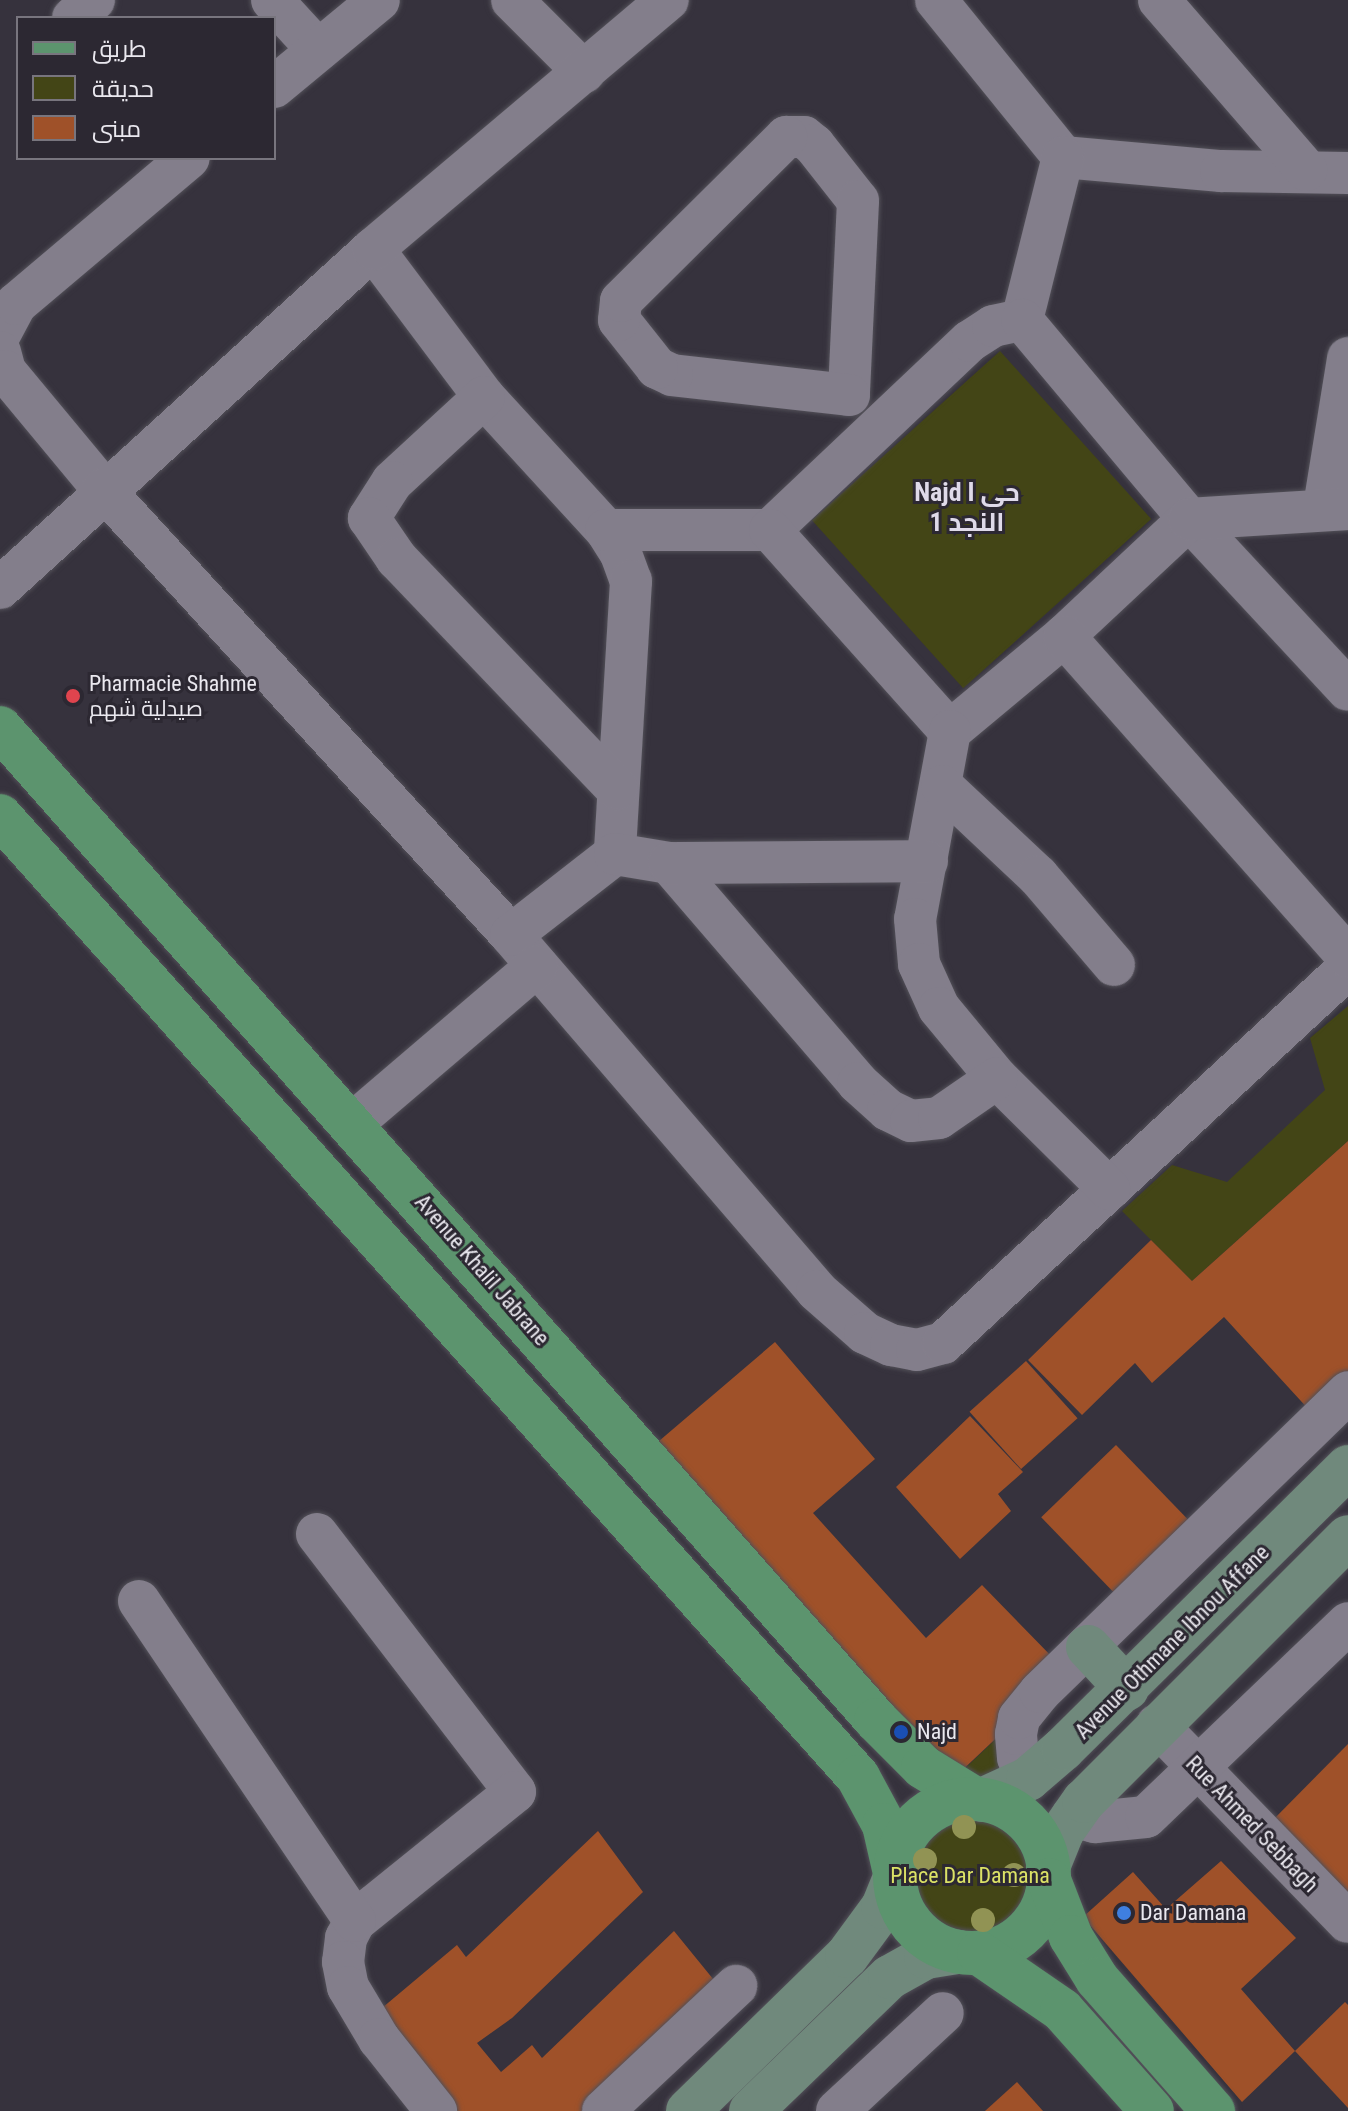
<!DOCTYPE html>
<html>
<head>
<meta charset="utf-8">
<style>
  body { margin:0 }
  #map { position:relative; width:1348px; height:2111px; overflow:hidden; background:#36323d; font-family:"Roboto Condensed",Cairo,sans-serif }
  div>[style] { position:absolute }
  .green>* { inset:0; background:#434516; transform-origin:0 0 }
  .round { border-radius:50% }
  .building>* { inset:0; background:#9f5129; transform-origin:0 0 }
  .roads { filter:drop-shadow(0 0 2px #525058) drop-shadow(0 0 2px #525058) }
  .minor>* { height:42px; margin:-21px; padding:0 21px; transform-origin:21px; border-radius:21px; background:#837e8b }
  .secondary>* { height:44px; margin:-22px; padding:0 22px; transform-origin:22px; border-radius:22px; background:#70897c }
  .primary>* { height:44px; margin:-22px; padding:0 22px; transform-origin:22px; border-radius:22px; background:#5c946e }
  .primary>.ring { margin:-22px; padding:0; box-sizing:content-box; background:none; border:44px solid #5c946e; border-radius:50% }
  .trees>* { width:24px; height:24px; margin:-12px; border-radius:50%; background:#919354 }
  .dots>* { width:22px; height:22px; translate:-50% -50%; box-sizing:border-box; border:4px solid #2c2832; border-radius:50% }
  span { translate:-50% -50%; white-space:nowrap; text-align:center; line-height:1.15; -webkit-text-stroke:6px #2c2832; paint-order:stroke }
  .poi-label { font-size:22px; color:#eae8ef }
  .left { translate:0 -50%; text-align:left }
  .street-label { font-size:22px; color:#eae8ef }
  .park-label { font-size:22px; color:#dce266 }
  .quarter-label { font-size:26px; color:#dfdae9; font-weight:700 }
  .legend { position:absolute; left:16px; top:16px; width:260px; height:144px; box-sizing:border-box; background:#2c2832; border:2px solid #78757e; margin:0; padding:10px 14px; list-style:none; font-size:24px; color:#eae8ef }
  .legend li { display:flex; align-items:center; gap:16px; height:40px }
  .legend b { width:40px; border:2px solid #78757e }
</style>
</head>
<body>
<div id="map">
  <div class="green">
    <i style="left:1000px;top:351px;width:226px;height:253px;rotate:48deg"></i>
    <i style="clip-path:polygon(1348px 1006px,1348px 1141px,1192px 1281px,1122px 1211px,1172px 1165px,1227px 1182px,1325px 1090px,1310px 1038px)"></i>
    <i style="clip-path:polygon(999px 1736px,1011px 1771px,990px 1786px,956px 1777px)"></i>
    <i class="round" style="left:905px;top:1809px;width:132px;height:132px"></i>
  </div>
  <div class="building">
    <i style="clip-path:polygon(1348px 1141px,1348px 1375px,1311px 1412px,1224px 1317px,1152px 1383px,1135px 1363px,1082px 1415px,1028px 1360px,1151px 1240px,1192px 1281px)"></i>
    <i style="clip-path:polygon(775px 1342px,875px 1459px,813px 1513px,926px 1638px,982px 1585px,1058px 1663px,1008px 1727px,955px 1777px,652px 1447px)"></i>
    <i style="left:1026px;top:1361px;width:77px;height:76px;rotate:48deg"></i>
    <i style="clip-path:polygon(970px 1416px,1023px 1472px,998px 1494px,1011px 1511px,960px 1559px,896px 1487px)"></i>
    <i style="left:1116px;top:1445px;width:116px;height:104px;rotate:46deg"></i>
    <i style="clip-path:polygon(1348px 1744px,1348px 1904px,1270px 1823px)"></i>
    <i style="clip-path:polygon(598px 1831px,643px 1892px,512px 2018px,477px 2043px,501px 2072px,532px 2045px,542px 2058px,674px 1931px,722px 1990px,593px 2111px,446px 2111px,376px 2013px,457px 1945px,466px 1957px)"></i>
    <i style="clip-path:polygon(1221px 1861px,1296px 1938px,1241px 1989px,1295px 2051px,1242px 2102px,1083px 1917px,1133px 1872px,1166px 1909px)"></i>
    <i style="clip-path:polygon(1345px 2002px,1348px 2005px,1348px 2108px,1295px 2051px)"></i>
    <i style="clip-path:polygon(1017px 2082px,1043px 2111px,985px 2111px)"></i>
  </div>
  <div class="roads">
    <div class="minor">
      <i style="left:272px;top:0;width:68px;rotate:47.4deg"></i>
      <i style="left:512px;top:0;width:102px;rotate:45deg"></i>
      <i style="left:936px;top:0;width:202px;rotate:51deg"></i>
      <i style="left:1063px;top:157px;width:159px;rotate:5.1deg"></i>
      <i style="left:1221px;top:171px;width:127px;rotate:0.9deg"></i>
      <i style="left:1159px;top:0;width:225px;rotate:49.1deg"></i>
      <i style="left:73px;top:18px;width:28px;rotate:-41deg"></i>
      <i style="left:274px;top:87px;width:136px;rotate:-39.6deg"></i>
      <i style="left:786px;top:137px;width:18px"></i>
      <i style="left:804px;top:137px;width:13px;rotate:39deg"></i>
      <i style="left:814px;top:145px;width:71px;rotate:51.8deg"></i>
      <i style="left:858px;top:201px;width:194px;rotate:92.7deg"></i>
      <i style="left:849px;top:395px;width:178px;rotate:-173.6deg"></i>
      <i style="left:672px;top:375px;width:17px;rotate:-155deg"></i>
      <i style="left:657px;top:368px;width:61px;rotate:-128.4deg"></i>
      <i style="left:619px;top:320px;width:19px;rotate:-84deg"></i>
      <i style="left:621px;top:301px;width:233px;rotate:-44.8deg"></i>
      <i style="left:373px;top:249px;width:185px;rotate:53.1deg"></i>
      <i style="left:484px;top:397px;width:180px;rotate:47.5deg"></i>
      <i style="left:606px;top:530px;width:28px;rotate:58deg"></i>
      <i style="left:621px;top:554px;width:29px;rotate:70deg"></i>
      <i style="left:631px;top:581px;width:273px;rotate:93.4deg"></i>
      <i style="left:1022px;top:320px;width:168px;rotate:-75.9deg"></i>
      <i style="left:0;top:334px;width:34px;rotate:-62deg"></i>
      <i style="left:16px;top:304px;width:226px;rotate:-40.2deg"></i>
      <i style="left:0;top:352px;width:20px;rotate:75deg"></i>
      <i style="left:5px;top:371px;width:153px;rotate:50.3deg"></i>
      <i style="left:103px;top:489px;width:604px;rotate:47.55deg"></i>
      <i style="left:511px;top:935px;width:469px;rotate:49.3deg"></i>
      <i style="left:817px;top:1291px;width:64px;rotate:41.2deg"></i>
      <i style="left:865px;top:1333px;width:29px;rotate:25deg"></i>
      <i style="left:891px;top:1345px;width:26px;rotate:11deg"></i>
      <i style="left:917px;top:1350px;width:27px;rotate:-15deg"></i>
      <i style="left:943px;top:1343px;width:552px;rotate:-42.8deg"></i>
      <i style="left:484px;top:397px;width:125px;rotate:137.3deg"></i>
      <i style="left:392px;top:482px;width:43px;rotate:122.6deg"></i>
      <i style="left:369px;top:518px;width:50px;rotate:55.7deg"></i>
      <i style="left:397px;top:559px;width:318px;rotate:46.3deg"></i>
      <i style="left:1324px;top:507px;width:151px;rotate:-80.8deg"></i>
      <i style="left:606px;top:530px;width:164px"></i>
      <i style="left:770px;top:530px;width:275px;rotate:-43.4deg"></i>
      <i style="left:970px;top:341px;width:27px;rotate:-33deg"></i>
      <i style="left:993px;top:326px;width:30px;rotate:-12deg"></i>
      <i style="left:1022px;top:320px;width:260px;rotate:50deg"></i>
      <i style="left:1189px;top:519px;width:233px;rotate:47.1deg"></i>
      <i style="left:770px;top:530px;width:270px;rotate:48.2deg"></i>
      <i style="left:950px;top:731px;width:148px;rotate:-39.8deg"></i>
      <i style="left:1064px;top:636px;width:171px;rotate:-43.1deg"></i>
      <i style="left:1189px;top:519px;width:159px;rotate:-3.6deg"></i>
      <i style="left:0;top:588px;width:504px;rotate:-42.27deg"></i>
      <i style="left:373px;top:249px;width:386px;rotate:-40.2deg"></i>
      <i style="left:1064px;top:636px;width:429px;rotate:48.5deg"></i>
      <i style="left:950px;top:731px;width:191px;rotate:100.5deg"></i>
      <i style="left:915px;top:919px;width:45px;rotate:84.9deg"></i>
      <i style="left:919px;top:964px;width:48px;rotate:65.6deg"></i>
      <i style="left:939px;top:1008px;width:91px;rotate:50.4deg"></i>
      <i style="left:997px;top:1078px;width:158px;rotate:44.7deg"></i>
      <i style="left:942px;top:786px;width:132px;rotate:43.2deg"></i>
      <i style="left:1038px;top:876px;width:117px;rotate:49.5deg"></i>
      <i style="left:669px;top:863px;width:290px;rotate:49.3deg"></i>
      <i style="left:858px;top:1083px;width:40px;rotate:42deg"></i>
      <i style="left:888px;top:1110px;width:25px;rotate:26deg"></i>
      <i style="left:911px;top:1121px;width:28px;rotate:-6deg"></i>
      <i style="left:939px;top:1118px;width:70px;rotate:-34.6deg"></i>
      <i style="left:511px;top:935px;width:132px;rotate:-37.9deg"></i>
      <i style="left:615px;top:854px;width:55px;rotate:9.5deg"></i>
      <i style="left:669px;top:863px;width:258px;rotate:-0.4deg"></i>
      <i style="left:353px;top:1123px;width:242px;rotate:-40.5deg"></i>
      <i style="left:317px;top:1534px;width:325px;rotate:52.5deg"></i>
      <i style="left:515px;top:1792px;width:206px;rotate:141.1deg"></i>
      <i style="left:355px;top:1921px;width:19px;rotate:118deg"></i>
      <i style="left:346px;top:1938px;width:24px;rotate:97deg"></i>
      <i style="left:343px;top:1962px;width:25px;rotate:79deg"></i>
      <i style="left:348px;top:1987px;width:61px;rotate:59.2deg"></i>
      <i style="left:379px;top:2039px;width:92px;rotate:51.6deg"></i>
      <i style="left:139px;top:1601px;width:386px;rotate:56deg"></i>
      <i style="left:1157px;top:1725px;width:274px;rotate:45.9deg"></i>
      <i style="left:1028px;top:1779px;width:23px;rotate:-115deg"></i>
      <i style="left:1018px;top:1758px;width:24px;rotate:-95deg"></i>
      <i style="left:1016px;top:1734px;width:16px;rotate:-79deg"></i>
      <i style="left:1019px;top:1718px;width:33px;rotate:-51deg"></i>
      <i style="left:1040px;top:1692px;width:430px;rotate:-44.2deg"></i>
      <i style="left:1072px;top:1816px;width:24px;rotate:15deg"></i>
      <i style="left:1095px;top:1822px;width:51px;rotate:-5.6deg"></i>
      <i style="left:1146px;top:1817px;width:280px;rotate:-43.8deg"></i>
      <i style="left:603px;top:2111px;width:183px;rotate:-43.2deg"></i>
      <i style="left:837px;top:2111px;width:144px;rotate:-42.8deg"></i>
    </div>
    <div class="secondary">
      <i style="left:1088px;top:1647px;width:57px;rotate:47.1deg"></i>
      <i style="left:982px;top:1800px;width:51px;rotate:-24.5deg"></i>
      <i style="left:1028px;top:1779px;width:46px;rotate:-40.6deg"></i>
      <i style="left:1063px;top:1749px;width:401px;rotate:-44.7deg"></i>
      <i style="left:1048px;top:1867px;width:38px;rotate:-68deg"></i>
      <i style="left:1062px;top:1832px;width:38px;rotate:-55deg"></i>
      <i style="left:1084px;top:1801px;width:373px;rotate:-45deg"></i>
      <i style="left:688px;top:2111px;width:222px;rotate:-44.3deg"></i>
      <i style="left:847px;top:1956px;width:61px;rotate:-53.7deg"></i>
      <i style="left:883px;top:1907px;width:31px;rotate:-68deg"></i>
      <i style="left:751px;top:2111px;width:193px;rotate:-44deg"></i>
      <i style="left:890px;top:1977px;width:41px;rotate:-29.1deg"></i>
      <i style="left:926px;top:1957px;width:33px;rotate:-9deg"></i>
    </div>
    <div class="primary">
      <i style="left:0;top:728px;width:1323px;rotate:48.55deg"></i>
      <i style="left:876px;top:1720px;width:66px;rotate:45deg"></i>
      <i style="left:923px;top:1767px;width:61px;rotate:31.6deg"></i>
      <i style="left:0;top:816px;width:1288px;rotate:48.24deg"></i>
      <i style="left:858px;top:1777px;width:55px;rotate:61.6deg"></i>
      <i style="left:884px;top:1825px;width:49px;rotate:77.1deg"></i>
      <i class="ring" style="left:895px;top:1799px;width:110px;height:110px"></i>
      <i style="left:1049px;top:1880px;width:61px;rotate:68.9deg"></i>
      <i style="left:1071px;top:1937px;width:49px;rotate:58.2deg"></i>
      <i style="left:1097px;top:1979px;width:176px;rotate:48.7deg"></i>
      <i style="left:979px;top:1953px;width:101px;rotate:34.5deg"></i>
      <i style="left:1062px;top:2010px;width:135px;rotate:48.3deg"></i>
    </div>
  </div>
  <div class="trees">
    <i style="left:964px;top:1827px"></i>
    <i style="left:925px;top:1860px"></i>
    <i style="left:1014px;top:1875px"></i>
    <i style="left:983px;top:1920px"></i>
  </div>
  <div class="dots">
    <i style="left:73px;top:696px;background:#e0444e"></i>
    <i style="left:901px;top:1732px;background:#1a4fb4"></i>
    <i style="left:1124px;top:1913px;background:#3f7fe0"></i>
  </div>
  <div class="poi-label">
    <span class="left" style="left:89px;top:696px">Pharmacie Shahme<br>صيدلية شهم</span>
    <span class="left" style="left:917px;top:1732px">Najd</span>
    <span class="left" style="left:1140px;top:1913px">Dar Damana</span>
  </div>
  <div class="street-label">
    <span style="left:482px;top:1270px;rotate:49deg">Avenue Khalil Jabrane</span>
    <span style="left:1172px;top:1642px;rotate:-45deg">Avenue Othmane Ibnou Affane</span>
    <span style="left:1252px;top:1824px;rotate:46deg">Rue Ahmed Sebbagh</span>
  </div>
  <div class="park-label">
    <span style="left:970px;top:1876px">Place Dar Damana</span>
  </div>
  <div class="quarter-label">
    <span style="left:967px;top:508px">Najd I حي<br>النجد 1</span>
  </div>
  <ul class="legend">
  <li><b style="height:10px;background:#5c946e"></b>طريق</li>
  <li><b style="height:22px;background:#434516"></b>حديقة</li>
  <li><b style="height:22px;background:#9f5129"></b>مبنى</li>
  </ul>
</div>
</body>
</html>
